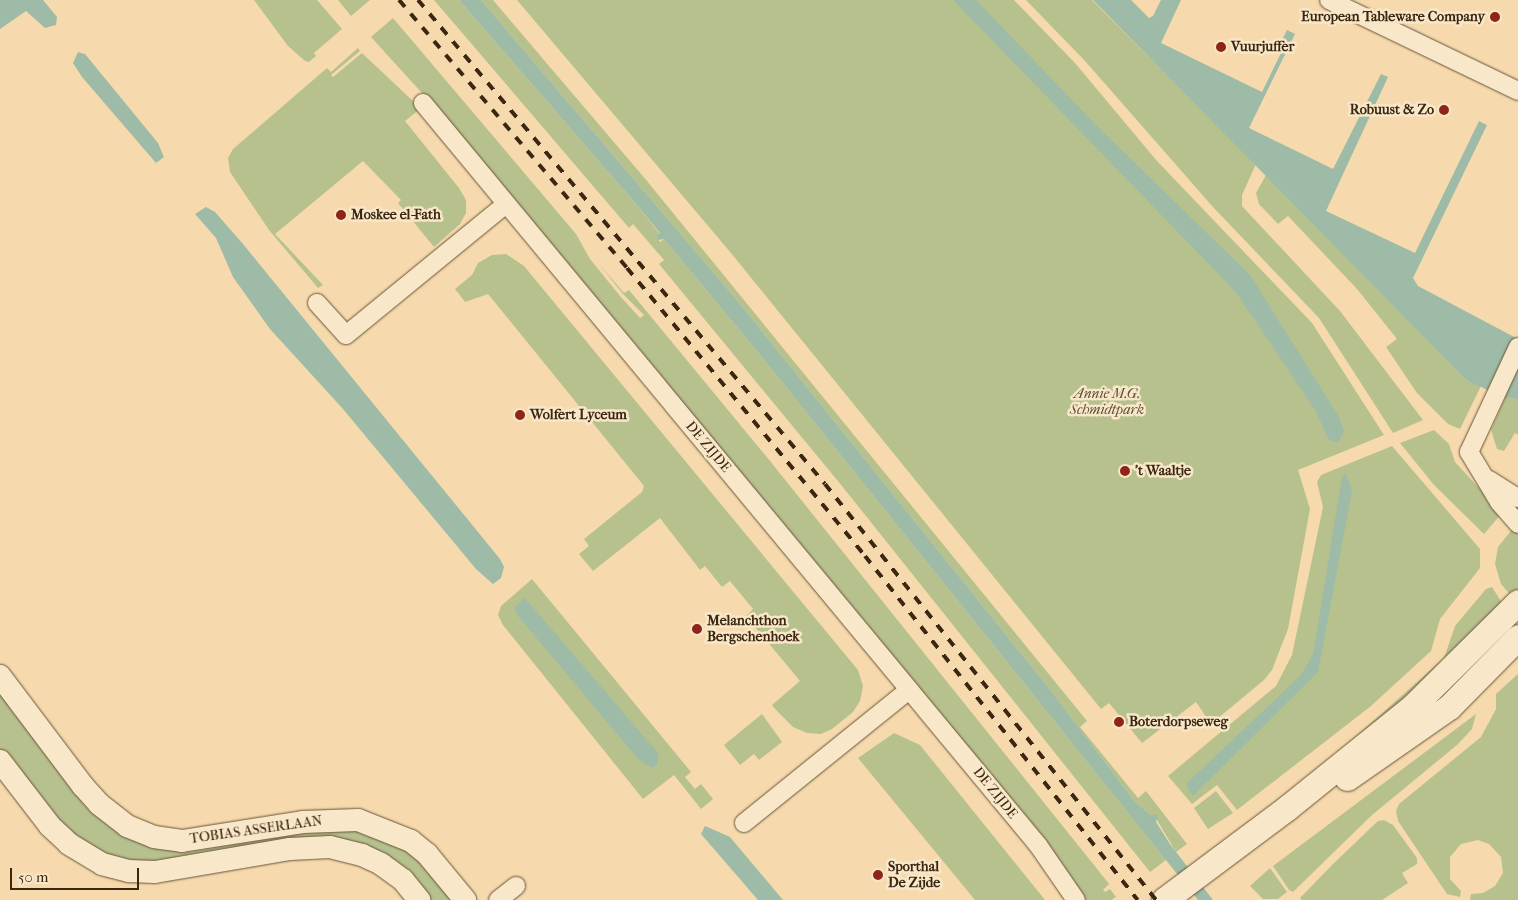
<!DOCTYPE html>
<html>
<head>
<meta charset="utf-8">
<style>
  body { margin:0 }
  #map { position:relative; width:1518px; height:900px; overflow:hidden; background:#f6daad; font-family:"IM FELL French Canon",serif }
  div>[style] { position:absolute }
  .green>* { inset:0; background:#b7c18e }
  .water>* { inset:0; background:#9dbba6 }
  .roads { filter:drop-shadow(0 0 1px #6a5337) drop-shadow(0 0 1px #6a5337) }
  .minor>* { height:18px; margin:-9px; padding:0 9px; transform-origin:9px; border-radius:9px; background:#f9e7ca }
  .tertiary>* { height:22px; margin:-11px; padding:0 11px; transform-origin:11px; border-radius:11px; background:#f9e7ca }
  .secondary>* { height:25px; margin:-12.5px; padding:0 12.5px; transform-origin:12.5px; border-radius:12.5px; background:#f9e7ca }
  .rail>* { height:4px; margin-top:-2px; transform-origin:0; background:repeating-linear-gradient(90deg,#3b2610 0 9px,transparent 0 18px) }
  .dots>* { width:14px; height:14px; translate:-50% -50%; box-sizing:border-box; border:2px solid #f9e7ca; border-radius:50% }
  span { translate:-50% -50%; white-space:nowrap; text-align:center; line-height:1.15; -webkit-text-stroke:5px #f9e7ca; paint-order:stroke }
  .poi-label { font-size:14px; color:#3b2610; font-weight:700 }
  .right { translate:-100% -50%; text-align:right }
  .left { translate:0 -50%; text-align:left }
  .park-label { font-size:14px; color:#5a4d30; font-style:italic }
  .street-label { font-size:14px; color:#3b2610 }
  .scale { position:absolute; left:10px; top:868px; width:129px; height:22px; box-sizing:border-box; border:2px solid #3b2610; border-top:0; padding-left:6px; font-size:15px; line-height:18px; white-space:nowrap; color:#3b2610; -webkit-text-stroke:4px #f9e7ca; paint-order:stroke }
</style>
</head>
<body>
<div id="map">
  <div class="green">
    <i style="clip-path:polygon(254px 0,317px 0,342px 29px,314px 53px,316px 56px,309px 62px,305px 61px,288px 46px)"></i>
    <i style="clip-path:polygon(338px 0,370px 0,351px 16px)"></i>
    <i style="clip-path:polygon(434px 0,459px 0,630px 197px,660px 234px,656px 237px,660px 242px,664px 239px,770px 367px,1166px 860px,1150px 872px,842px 486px,659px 264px,664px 260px,633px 224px,629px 228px)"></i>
    <i style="clip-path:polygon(481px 0,493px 0,647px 181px,1087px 721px,1080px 727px,1138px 798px,1146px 791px,1187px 844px,1176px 852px,1157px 820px,1135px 802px,1055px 696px,741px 305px)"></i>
    <i style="clip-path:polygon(517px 0,1014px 0,1075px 63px,1157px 161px,1312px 323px,1384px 435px,1298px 470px,1310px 509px,1288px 629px,1272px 670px,1264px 680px,1211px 724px,1196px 702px,1142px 743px,1109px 703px,1101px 709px,731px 253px)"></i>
    <i style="clip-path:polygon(1026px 0,1092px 0,1256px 164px,1242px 195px,1242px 206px,1340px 311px,1423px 420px,1393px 433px,1319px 318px,1213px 207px,1085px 61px)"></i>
    <i style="clip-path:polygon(393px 18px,576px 234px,590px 259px,620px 296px,640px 318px,644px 315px,623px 294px,598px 263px,624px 293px,629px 290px,770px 461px,1118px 895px,1109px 884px,1103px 890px,1105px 892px,1110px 889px,1116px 897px,1111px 900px,1085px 900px,1059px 860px,451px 125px,371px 37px)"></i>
    <i style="clip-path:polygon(358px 48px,360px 51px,331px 75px,333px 77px,362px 53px,415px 103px,420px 109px,405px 121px,459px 188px,466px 200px,466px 213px,460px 224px,434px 247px,398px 203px,401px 200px,363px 161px,275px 234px,323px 285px,318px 288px,269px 230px,230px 172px,228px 158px,233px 149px,327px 68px,331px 72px)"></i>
    <i style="clip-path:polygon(1266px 175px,1466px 380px,1481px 386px,1460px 429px,1448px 424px,1417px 393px,1386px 347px,1397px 339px,1357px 289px,1288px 216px,1278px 224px,1259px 204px,1256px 193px)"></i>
    <i style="clip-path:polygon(506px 254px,524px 266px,858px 670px,863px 686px,860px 701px,853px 712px,832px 729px,821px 734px,807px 733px,793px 727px,777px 711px,772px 705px,800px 681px,746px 616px,753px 609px,730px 581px,722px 587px,705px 566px,700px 570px,660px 518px,593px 571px,579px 554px,589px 546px,584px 539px,642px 492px,644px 486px,488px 294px,465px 302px,455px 289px,472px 275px,478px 263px,492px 255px)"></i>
    <i style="clip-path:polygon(1505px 398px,1518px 399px,1518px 435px,1515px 433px,1504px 451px,1497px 449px,1491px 430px)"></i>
    <i style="clip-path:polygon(1434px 430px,1449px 444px,1455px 462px,1502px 513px,1484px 534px,1434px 485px,1400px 443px)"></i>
    <i style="clip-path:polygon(1392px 446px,1480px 549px,1480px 568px,1440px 619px,1431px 651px,1371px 706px,1237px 810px,1217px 785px,1192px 804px,1168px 776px,1276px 686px,1292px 655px,1323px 507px,1317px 482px,1321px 475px)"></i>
    <i style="clip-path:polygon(1514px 527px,1518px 532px,1518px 594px,1514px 599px,1501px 584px,1495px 564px,1498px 547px)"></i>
    <i style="clip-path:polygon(532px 579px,691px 772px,685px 777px,695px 789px,701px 784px,713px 799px,701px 809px,674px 775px,643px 799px,503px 625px,498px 615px,501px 606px)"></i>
    <i style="clip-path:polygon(1492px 587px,1504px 606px,1445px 670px,1279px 805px,1444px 658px,1455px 626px,1486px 589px)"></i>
    <i style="clip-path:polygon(1518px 674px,1518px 900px,1470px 900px,1471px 894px,1483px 893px,1495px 886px,1503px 873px,1501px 857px,1489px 844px,1478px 840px,1461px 844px,1450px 857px,1450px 879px,1461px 891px,1460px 897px,1447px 894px,1398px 821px,1396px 811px,1399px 804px,1481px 737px,1496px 709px,1496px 694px)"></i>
    <i style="clip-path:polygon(0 684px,137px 836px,339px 824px,404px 843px,455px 900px,426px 900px,372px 853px,136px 866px,81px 846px,0 752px)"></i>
    <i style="clip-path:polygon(762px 714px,782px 742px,759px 760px,754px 754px,740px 765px,724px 745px)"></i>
    <i style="clip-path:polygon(1476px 714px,1472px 729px,1457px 745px,1372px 815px,1293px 892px,1289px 890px,1273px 866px)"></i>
    <i style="clip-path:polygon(894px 733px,920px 745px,1045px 900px,975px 900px,858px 758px)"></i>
    <i style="clip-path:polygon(1216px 791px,1233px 813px,1208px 829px,1194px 808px)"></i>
    <i style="clip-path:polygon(1384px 820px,1393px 825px,1417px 858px,1417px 864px,1402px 873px,1408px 883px,1382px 900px,1302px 900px,1300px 898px,1334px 863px,1378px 821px)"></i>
    <i style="clip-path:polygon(1270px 868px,1287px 892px,1278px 899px,1263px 899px,1250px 886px)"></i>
  </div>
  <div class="water">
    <i style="clip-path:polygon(0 0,43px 0,57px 17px,56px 25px,45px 28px,26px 11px,0 29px)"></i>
    <i style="clip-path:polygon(459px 0,481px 0,741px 305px,1055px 696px,1135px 802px,1151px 815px,1158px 815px,1156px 822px,1170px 844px,1213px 900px,1198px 900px,770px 367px,664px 239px,658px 240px,656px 237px,660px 233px,630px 197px)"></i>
    <i style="clip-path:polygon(953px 0,976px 0,1096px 125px,1250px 275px,1339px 417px,1344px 431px,1338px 443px,1328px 439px,1317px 413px,1235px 291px)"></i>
    <i style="clip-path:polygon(1093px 0,1131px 0,1149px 18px,1153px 16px,1161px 0,1181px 0,1161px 43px,1262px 92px,1281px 53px,1277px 50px,1287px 30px,1295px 34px,1249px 128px,1333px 169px,1381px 74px,1388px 77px,1326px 211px,1415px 253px,1479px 121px,1487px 125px,1413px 278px,1418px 286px,1518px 339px,1518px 399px,1505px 398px,1466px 380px)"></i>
    <i style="clip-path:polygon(78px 52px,85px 54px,158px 143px,164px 157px,156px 163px,82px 77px,73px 63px)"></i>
    <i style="clip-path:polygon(206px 207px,215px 212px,243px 244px,500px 559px,504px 567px,501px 578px,493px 584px,476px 569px,343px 409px,270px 329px,233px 277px,216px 238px,195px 214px)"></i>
    <i style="clip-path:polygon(1346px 473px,1352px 491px,1318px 672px,1193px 796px,1186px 784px,1301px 675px,1313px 654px,1342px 477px)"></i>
    <i style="clip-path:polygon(525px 598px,658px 753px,657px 764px,652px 768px,639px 760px,518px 616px,514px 608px)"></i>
    <i style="clip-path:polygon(705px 826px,730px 837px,783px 900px,758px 900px,701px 834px)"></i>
  </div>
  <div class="roads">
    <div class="minor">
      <i style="left:1329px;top:0;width:210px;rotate:25.7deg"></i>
      <i style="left:423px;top:103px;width:964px;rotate:50.35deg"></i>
      <i style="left:1038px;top:845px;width:67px;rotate:55.4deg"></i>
      <i style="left:317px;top:303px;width:43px;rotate:47.8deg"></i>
      <i style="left:346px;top:335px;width:207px;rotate:-39.3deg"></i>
      <i style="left:1518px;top:347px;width:116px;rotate:115deg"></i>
      <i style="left:1469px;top:452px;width:58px;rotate:59deg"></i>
      <i style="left:1499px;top:502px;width:29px;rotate:49deg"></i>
      <i style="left:1489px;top:480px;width:34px;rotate:32deg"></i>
      <i style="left:744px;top:823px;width:212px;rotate:-38.9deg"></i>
      <i style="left:498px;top:900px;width:23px;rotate:-38deg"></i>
    </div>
    <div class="tertiary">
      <i style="left:0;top:676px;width:138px;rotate:53deg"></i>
      <i style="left:83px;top:786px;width:24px;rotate:48deg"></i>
      <i style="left:99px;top:804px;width:36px;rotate:38deg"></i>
      <i style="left:127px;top:826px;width:29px;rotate:22deg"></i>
      <i style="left:154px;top:837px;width:28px;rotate:8deg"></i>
      <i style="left:182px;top:841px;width:122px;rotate:-8.9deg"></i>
      <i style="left:303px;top:822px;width:55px;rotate:-2.1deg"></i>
      <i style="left:358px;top:820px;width:57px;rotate:21.6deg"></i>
      <i style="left:411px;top:841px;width:21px;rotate:39deg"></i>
      <i style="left:427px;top:854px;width:60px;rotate:50.4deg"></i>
      <i style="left:0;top:761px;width:82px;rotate:52.4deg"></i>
      <i style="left:50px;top:826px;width:26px;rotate:43deg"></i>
      <i style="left:69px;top:844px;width:39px;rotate:31deg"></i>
      <i style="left:102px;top:864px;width:28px;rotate:15deg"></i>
      <i style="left:129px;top:871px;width:26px;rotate:2deg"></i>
      <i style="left:155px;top:872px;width:137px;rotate:-9.7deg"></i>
      <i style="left:290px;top:849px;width:40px;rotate:-2.9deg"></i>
      <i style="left:330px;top:847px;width:33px;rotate:14deg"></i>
      <i style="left:362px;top:855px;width:21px;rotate:25deg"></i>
      <i style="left:381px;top:864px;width:27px;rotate:36deg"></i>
      <i style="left:403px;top:880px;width:26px;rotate:51deg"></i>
    </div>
    <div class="secondary">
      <i style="left:1347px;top:778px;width:124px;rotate:-34.8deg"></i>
      <i style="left:1449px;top:707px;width:98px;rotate:-45.4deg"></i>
      <i style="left:1164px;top:900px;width:154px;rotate:-36.8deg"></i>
      <i style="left:1287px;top:808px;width:161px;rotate:-38.9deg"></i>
      <i style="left:1412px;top:707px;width:149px;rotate:-44.7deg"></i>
    </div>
  </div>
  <div class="rail">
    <i style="left:399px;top:0;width:352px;rotate:49.6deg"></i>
    <i style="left:627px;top:268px;width:374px;rotate:50.4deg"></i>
    <i style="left:865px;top:556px;width:439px;rotate:51.6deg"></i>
    <i style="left:418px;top:0;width:632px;rotate:49.94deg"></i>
    <i style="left:825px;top:484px;width:532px;rotate:51.49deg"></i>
  </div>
  <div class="dots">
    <i style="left:1495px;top:17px;background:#8f2418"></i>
    <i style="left:1221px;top:47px;background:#8f2418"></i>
    <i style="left:1444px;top:110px;background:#8f2418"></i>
    <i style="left:341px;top:215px;background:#8f2418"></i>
    <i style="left:520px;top:415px;background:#8f2418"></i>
    <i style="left:1125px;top:471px;background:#8f2418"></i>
    <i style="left:697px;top:629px;background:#8f2418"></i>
    <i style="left:1119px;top:722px;background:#8f2418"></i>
    <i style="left:878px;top:875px;background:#8f2418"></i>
  </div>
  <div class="poi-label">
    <span class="right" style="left:1485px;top:17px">European Tableware Company</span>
    <span class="left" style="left:1231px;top:47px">Vuurjuffer</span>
    <span class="right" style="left:1434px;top:110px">Robuust &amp; Zo</span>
    <span class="left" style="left:351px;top:215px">Moskee el-Fath</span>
    <span class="left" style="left:530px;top:415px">Wolfert Lyceum</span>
    <span class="left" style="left:1135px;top:471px">'t Waaltje</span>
    <span class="left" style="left:707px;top:629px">Melanchthon<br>Bergschenhoek</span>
    <span class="left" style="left:1129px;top:722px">Boterdorpseweg</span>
    <span class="left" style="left:888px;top:875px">Sporthal<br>De Zijde</span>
  </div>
  <div class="park-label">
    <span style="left:1107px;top:402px">Annie M.G.<br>Schmidtpark</span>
  </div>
  <div class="street-label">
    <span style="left:708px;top:447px;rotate:50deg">DE ZIJDE</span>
    <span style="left:995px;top:793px;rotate:51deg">DE ZIJDE</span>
    <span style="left:256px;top:830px;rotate:-8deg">TOBIAS ASSERLAAN</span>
  </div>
  <div class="scale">50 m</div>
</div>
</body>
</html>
